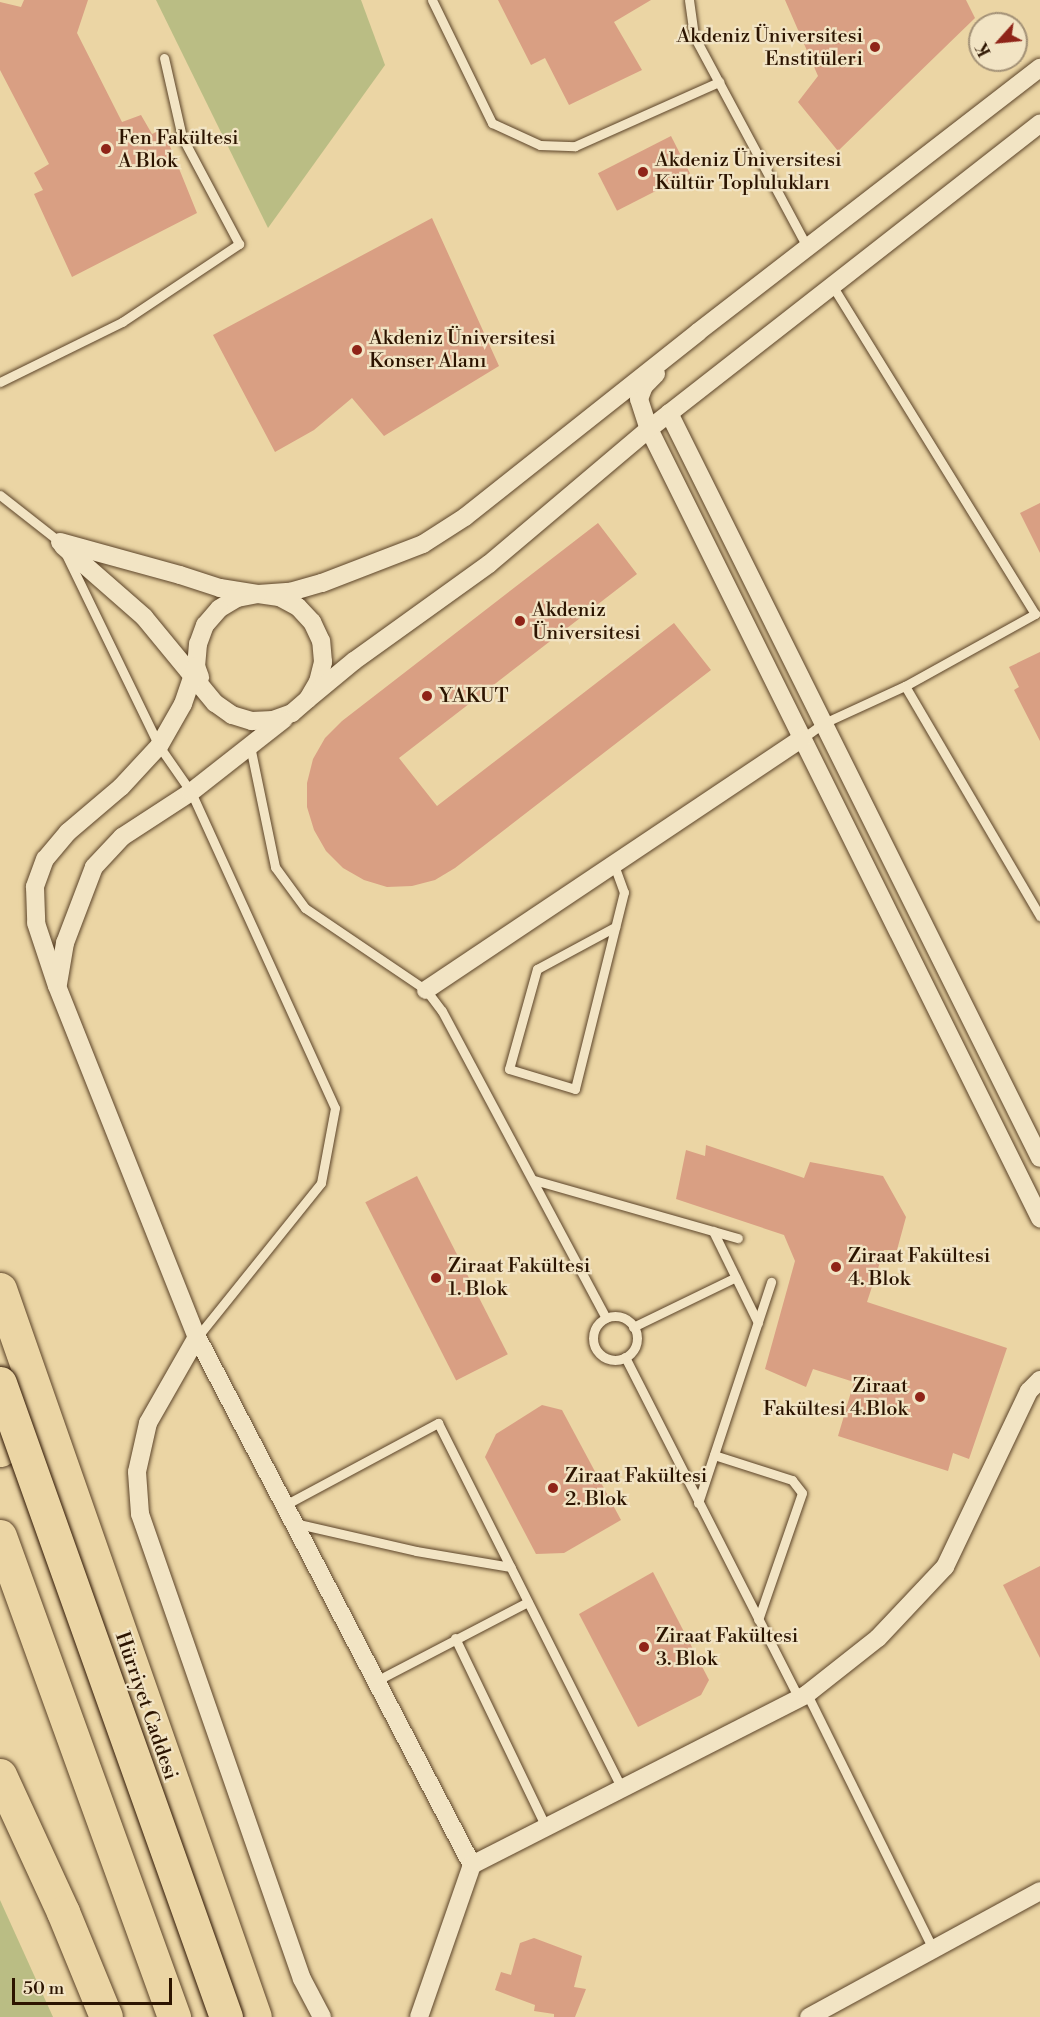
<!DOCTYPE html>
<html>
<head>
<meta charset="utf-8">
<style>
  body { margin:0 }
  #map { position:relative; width:1040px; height:2017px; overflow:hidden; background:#ebd5a4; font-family:"Libre Bodoni",serif }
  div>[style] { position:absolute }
  .green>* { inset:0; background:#babd84 }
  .building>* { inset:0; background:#d99f83; transform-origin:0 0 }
  .roads { filter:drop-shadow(0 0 2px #5c4429) drop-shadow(0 0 2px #5c4429) }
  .lane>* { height:9px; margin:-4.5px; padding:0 4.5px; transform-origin:4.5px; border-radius:4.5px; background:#f2e4c4 }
  .lane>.ring { margin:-4.5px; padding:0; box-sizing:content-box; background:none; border:9px solid #f2e4c4; border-radius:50% }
  .street>* { height:18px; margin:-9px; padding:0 9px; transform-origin:9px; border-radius:9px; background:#f2e4c4 }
  .highway>* { height:33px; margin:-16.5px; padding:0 16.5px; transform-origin:16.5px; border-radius:16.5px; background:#ebd5a4 }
  .bridges { filter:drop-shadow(0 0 2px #2c1400) drop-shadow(0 0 2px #2c1400) }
  .highway-bridge>* { height:33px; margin:-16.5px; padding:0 16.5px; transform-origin:16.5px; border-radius:16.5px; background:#ebd5a4 }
  .dots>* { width:16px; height:16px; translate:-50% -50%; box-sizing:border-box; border:3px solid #f2e4c4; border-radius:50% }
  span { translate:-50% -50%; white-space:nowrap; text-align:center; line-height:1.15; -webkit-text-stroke:4.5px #f2e4c4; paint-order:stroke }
  .poi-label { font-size:20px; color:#2c1400 }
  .right { translate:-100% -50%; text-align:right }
  .left { translate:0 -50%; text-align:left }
  .street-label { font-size:20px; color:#2c1400 }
  .north { position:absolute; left:968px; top:12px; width:60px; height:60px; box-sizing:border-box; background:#f2e4c4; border:2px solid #a39176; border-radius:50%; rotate:243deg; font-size:16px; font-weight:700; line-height:24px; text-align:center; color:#2c1400 }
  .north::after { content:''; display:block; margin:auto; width:21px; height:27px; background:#8f2418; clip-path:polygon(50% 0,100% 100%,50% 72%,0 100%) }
  .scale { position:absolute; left:12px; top:1978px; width:160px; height:27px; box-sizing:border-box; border:3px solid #2c1400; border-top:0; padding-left:8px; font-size:18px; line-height:21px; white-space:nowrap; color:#2c1400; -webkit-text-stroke:4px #f2e4c4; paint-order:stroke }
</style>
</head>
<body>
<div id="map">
  <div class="green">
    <i style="clip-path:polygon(156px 0,361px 0,385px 65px,268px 228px)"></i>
    <i style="clip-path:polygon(0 1900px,53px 2017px,0 2017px)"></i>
  </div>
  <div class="building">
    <i style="clip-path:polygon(24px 0,88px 0,77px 33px,122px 122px,141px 115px,152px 134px,163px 129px,197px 213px,72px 277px,34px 194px,43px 190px,34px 173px,49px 164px,0 70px,0 2px,21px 7px)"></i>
    <i style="clip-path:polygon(498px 0,651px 0,614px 22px,642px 70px,569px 105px,545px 58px,531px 65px)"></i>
    <i style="clip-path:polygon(785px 0,966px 0,975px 18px,838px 151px,798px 102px,818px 76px)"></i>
    <i style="left:671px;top:136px;width:42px;height:82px;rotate:63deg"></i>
    <i style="clip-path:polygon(432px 218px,499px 366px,384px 436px,352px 398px,314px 430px,275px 452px,213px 335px)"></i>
    <i style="clip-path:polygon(1040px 503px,1040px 553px,1020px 513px)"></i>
    <i style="clip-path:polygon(598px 523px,637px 574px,399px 758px,437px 806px,674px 623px,711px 670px,455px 868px,435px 880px,412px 886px,387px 887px,364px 880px,343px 868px,326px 851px,314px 830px,307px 807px,307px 783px,313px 759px,325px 738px,342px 721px)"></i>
    <i style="clip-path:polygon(1040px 652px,1040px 741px,1014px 690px,1019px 687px,1009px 667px)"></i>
    <i style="clip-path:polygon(706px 1145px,804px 1178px,810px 1162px,883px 1176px,906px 1217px,897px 1250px,884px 1250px,867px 1302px,1007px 1348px,969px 1459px,953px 1453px,948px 1471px,838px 1436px,854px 1382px,813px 1369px,806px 1387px,765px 1369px,795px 1261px,784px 1235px,676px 1199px,686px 1150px,705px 1156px)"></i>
    <i style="left:417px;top:1176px;width:200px;height:58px;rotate:63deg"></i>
    <i style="clip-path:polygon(542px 1405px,562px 1410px,621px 1520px,564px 1553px,536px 1554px,485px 1457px,496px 1434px)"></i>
    <i style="clip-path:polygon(1040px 1566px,1040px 1658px,1003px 1585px)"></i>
    <i style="clip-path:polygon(653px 1572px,709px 1680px,701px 1695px,638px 1727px,579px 1614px)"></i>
    <i style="clip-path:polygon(534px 1938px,582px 1956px,574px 1987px,586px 1989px,575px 2017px,554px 2017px,554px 2014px,534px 2011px,535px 2005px,495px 1990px,501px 1972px,511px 1975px,520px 1943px)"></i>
  </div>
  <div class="roads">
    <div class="lane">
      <i style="left:432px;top:0;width:137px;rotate:64deg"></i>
      <i style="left:492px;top:123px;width:53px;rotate:24.6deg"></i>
      <i style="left:540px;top:145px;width:35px;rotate:2deg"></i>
      <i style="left:575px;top:146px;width:158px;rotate:-24deg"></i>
      <i style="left:689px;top:0;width:36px;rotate:82deg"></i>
      <i style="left:694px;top:36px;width:239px;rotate:61.8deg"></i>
      <i style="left:0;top:382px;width:136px;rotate:-26.2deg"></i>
      <i style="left:122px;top:322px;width:141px;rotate:-33.7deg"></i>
      <i style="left:239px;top:244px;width:121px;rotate:-118deg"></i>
      <i style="left:182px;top:137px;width:81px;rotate:-102.8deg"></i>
      <i style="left:0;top:495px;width:76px;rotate:38.1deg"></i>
      <i style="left:60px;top:542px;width:227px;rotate:64.1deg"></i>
      <i style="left:159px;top:746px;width:56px;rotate:55.2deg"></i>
      <i style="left:191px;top:792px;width:347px;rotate:65.5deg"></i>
      <i style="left:335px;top:1108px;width:76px;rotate:100.6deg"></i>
      <i style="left:321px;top:1183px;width:198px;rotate:128.8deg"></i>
      <i style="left:905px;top:686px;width:267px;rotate:59.6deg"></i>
      <i style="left:803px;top:738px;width:26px;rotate:-36deg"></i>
      <i style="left:824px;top:723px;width:89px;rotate:-24.6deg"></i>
      <i style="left:905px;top:686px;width:149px;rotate:-29deg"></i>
      <i style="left:1035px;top:614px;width:387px;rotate:-121.7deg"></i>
      <i style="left:250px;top:746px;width:124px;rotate:78.3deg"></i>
      <i style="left:275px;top:867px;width:51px;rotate:53.8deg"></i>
      <i style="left:305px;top:908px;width:146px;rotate:34.1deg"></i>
      <i style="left:426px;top:990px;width:26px;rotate:53deg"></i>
      <i style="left:442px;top:1011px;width:348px;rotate:61.9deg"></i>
      <i style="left:614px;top:865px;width:29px;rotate:70deg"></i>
      <i style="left:624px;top:892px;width:203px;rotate:104deg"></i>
      <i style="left:575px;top:1089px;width:69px;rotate:-163.1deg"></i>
      <i style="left:509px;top:1069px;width:104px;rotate:-74.4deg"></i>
      <i style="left:537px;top:969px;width:89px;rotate:-28.3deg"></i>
      <i style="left:534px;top:1180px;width:212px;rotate:15.9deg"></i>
      <i style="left:713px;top:1231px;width:102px;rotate:63.9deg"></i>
      <i class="ring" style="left:593px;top:1316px;width:35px;height:35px"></i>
      <i style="left:633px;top:1327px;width:114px;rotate:-25.9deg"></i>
      <i style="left:625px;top:1357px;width:383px;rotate:63deg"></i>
      <i style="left:714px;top:1455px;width:82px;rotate:17.8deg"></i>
      <i style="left:792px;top:1480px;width:16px;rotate:52deg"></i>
      <i style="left:802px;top:1493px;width:134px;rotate:109.1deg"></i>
      <i style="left:698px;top:1503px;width:233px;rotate:-71.7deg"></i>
      <i style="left:285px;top:1505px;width:174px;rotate:-28.2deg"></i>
      <i style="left:438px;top:1423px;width:410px;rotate:63.3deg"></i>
      <i style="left:294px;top:1523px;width:125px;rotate:12.9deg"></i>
      <i style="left:416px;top:1551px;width:96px;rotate:9.6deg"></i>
      <i style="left:455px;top:1638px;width:210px;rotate:64.3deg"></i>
      <i style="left:376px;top:1681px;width:171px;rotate:-27.5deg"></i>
      <i style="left:807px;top:1694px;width:284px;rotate:63.7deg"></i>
    </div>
    <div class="street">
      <i style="left:656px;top:374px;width:17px;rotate:135deg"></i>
      <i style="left:644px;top:386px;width:14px;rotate:111deg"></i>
      <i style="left:639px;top:399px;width:32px;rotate:72deg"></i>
      <i style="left:649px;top:429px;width:881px;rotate:63.64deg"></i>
      <i style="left:669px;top:413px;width:832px;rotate:63.53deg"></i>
      <i style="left:60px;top:542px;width:124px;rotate:15.4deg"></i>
      <i style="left:180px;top:575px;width:42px;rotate:18deg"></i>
      <i style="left:220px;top:588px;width:38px;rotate:9deg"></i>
      <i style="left:258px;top:594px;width:32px;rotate:-4deg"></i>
      <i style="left:290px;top:592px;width:33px;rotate:-16deg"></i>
      <i style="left:322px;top:583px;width:108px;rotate:-21.1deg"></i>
      <i style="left:423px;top:544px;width:50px;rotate:-32.7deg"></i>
      <i style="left:465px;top:517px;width:298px;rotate:-38.4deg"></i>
      <i style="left:698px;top:332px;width:432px;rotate:-37.7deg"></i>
      <i style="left:63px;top:546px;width:108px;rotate:41.2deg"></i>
      <i style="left:144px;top:617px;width:112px;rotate:50.5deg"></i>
      <i style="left:215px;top:703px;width:21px;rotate:35deg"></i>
      <i style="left:232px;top:715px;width:21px;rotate:17deg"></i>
      <i style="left:252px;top:721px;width:21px;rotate:-3deg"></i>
      <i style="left:273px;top:720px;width:20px;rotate:-20deg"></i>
      <i style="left:292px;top:713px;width:21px;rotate:-41deg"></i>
      <i style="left:308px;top:699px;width:20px;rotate:-60deg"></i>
      <i style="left:318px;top:682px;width:21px;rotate:-76deg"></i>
      <i style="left:323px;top:662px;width:21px;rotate:-95deg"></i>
      <i style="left:321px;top:641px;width:21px;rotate:-115deg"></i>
      <i style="left:312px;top:622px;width:21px;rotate:-133deg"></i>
      <i style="left:298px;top:607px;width:21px;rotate:-152deg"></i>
      <i style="left:279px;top:597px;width:21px;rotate:-172deg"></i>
      <i style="left:258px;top:594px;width:21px;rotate:169deg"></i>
      <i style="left:237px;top:598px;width:21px;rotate:149deg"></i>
      <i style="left:219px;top:609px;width:21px;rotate:131deg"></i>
      <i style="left:205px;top:625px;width:20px;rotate:110deg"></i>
      <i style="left:198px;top:644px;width:22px;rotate:95deg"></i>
      <i style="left:196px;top:666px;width:12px;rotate:70deg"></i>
      <i style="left:196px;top:666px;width:40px;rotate:108.9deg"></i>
      <i style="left:183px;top:704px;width:48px;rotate:119.7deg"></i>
      <i style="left:159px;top:746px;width:56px;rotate:132.8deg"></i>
      <i style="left:121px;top:787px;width:70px;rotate:139.7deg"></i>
      <i style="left:68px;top:832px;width:35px;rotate:130deg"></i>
      <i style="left:45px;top:859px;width:30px;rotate:110deg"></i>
      <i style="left:35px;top:887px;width:36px;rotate:88deg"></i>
      <i style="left:36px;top:923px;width:66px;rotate:71.6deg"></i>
      <i style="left:57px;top:986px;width:378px;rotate:68.3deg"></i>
      <i style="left:197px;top:1337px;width:595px;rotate:62.49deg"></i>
      <i style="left:308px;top:699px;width:60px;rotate:-39.6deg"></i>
      <i style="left:354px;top:661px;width:166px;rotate:-35.7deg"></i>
      <i style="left:489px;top:564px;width:209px;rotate:-40.2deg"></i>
      <i style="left:649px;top:429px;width:496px;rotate:-38deg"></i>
      <i style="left:58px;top:984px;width:42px;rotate:-80.3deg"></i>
      <i style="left:65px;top:943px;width:81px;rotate:-69.1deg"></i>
      <i style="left:94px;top:867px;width:41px;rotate:-47deg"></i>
      <i style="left:122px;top:837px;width:82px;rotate:-33.1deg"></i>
      <i style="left:191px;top:792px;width:118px;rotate:-38.1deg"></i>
      <i style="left:426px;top:990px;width:453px;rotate:-33.8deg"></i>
      <i style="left:197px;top:1337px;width:99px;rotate:119.7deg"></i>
      <i style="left:148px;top:1423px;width:50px;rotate:102.7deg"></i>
      <i style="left:137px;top:1472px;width:42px;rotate:85.9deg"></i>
      <i style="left:140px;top:1514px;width:492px;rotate:70.8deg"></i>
      <i style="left:302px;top:1979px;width:43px;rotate:62.2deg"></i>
      <i style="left:419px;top:2017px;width:161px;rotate:-70.8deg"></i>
      <i style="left:472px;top:1865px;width:376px;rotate:-27deg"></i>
      <i style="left:807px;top:1694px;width:90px;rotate:-38.3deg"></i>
      <i style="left:878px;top:1638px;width:98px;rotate:-46.7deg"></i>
      <i style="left:945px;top:1567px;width:195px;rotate:-64.5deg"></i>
      <i style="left:1029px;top:1391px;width:16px;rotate:-45deg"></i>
      <i style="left:809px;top:2017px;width:263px;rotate:-28.6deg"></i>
    </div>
    <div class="highway">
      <i style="left:0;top:1289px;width:771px;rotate:70.7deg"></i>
      <i style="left:0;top:1450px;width:38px;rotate:-37deg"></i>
      <i style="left:30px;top:1427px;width:14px;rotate:-78deg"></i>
      <i style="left:0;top:1536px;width:512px;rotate:70.11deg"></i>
      <i style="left:0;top:1775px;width:151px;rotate:65.3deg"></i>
      <i style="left:63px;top:1912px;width:113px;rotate:67.7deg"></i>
    </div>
  </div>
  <div class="bridges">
    <div class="highway-bridge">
      <i style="left:0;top:1383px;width:673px;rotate:70.38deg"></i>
    </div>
  </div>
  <div class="dots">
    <i style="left:875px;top:47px;background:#8f2418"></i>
    <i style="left:106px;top:149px;background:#8f2418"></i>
    <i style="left:643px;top:172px;background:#8f2418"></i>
    <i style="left:357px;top:350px;background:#8f2418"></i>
    <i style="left:520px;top:621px;background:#8f2418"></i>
    <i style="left:427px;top:696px;background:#8f2418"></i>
    <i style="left:836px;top:1267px;background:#8f2418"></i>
    <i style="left:436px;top:1278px;background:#8f2418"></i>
    <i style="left:920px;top:1397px;background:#8f2418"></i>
    <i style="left:553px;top:1488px;background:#8f2418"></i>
    <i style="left:644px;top:1647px;background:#8f2418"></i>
  </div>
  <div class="poi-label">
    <span class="right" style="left:863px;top:48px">Akdeniz Üniversitesi<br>Enstitüleri</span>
    <span class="left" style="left:118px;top:150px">Fen Fakültesi<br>A Blok</span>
    <span class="left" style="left:655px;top:172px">Akdeniz Üniversitesi<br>Kültür Toplulukları</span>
    <span class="left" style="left:369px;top:350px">Akdeniz Üniversitesi<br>Konser Alanı</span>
    <span class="left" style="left:532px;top:622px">Akdeniz<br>Üniversitesi</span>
    <span class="left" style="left:439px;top:696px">YAKUT</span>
    <span class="left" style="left:848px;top:1268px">Ziraat Fakültesi<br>4. Blok</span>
    <span class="left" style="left:448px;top:1278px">Ziraat Fakültesi<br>1. Blok</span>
    <span class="right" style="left:908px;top:1398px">Ziraat<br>Fakültesi 4.Blok</span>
    <span class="left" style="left:565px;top:1488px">Ziraat Fakültesi<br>2. Blok</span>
    <span class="left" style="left:656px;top:1648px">Ziraat Fakültesi<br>3. Blok</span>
  </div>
  <div class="street-label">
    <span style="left:146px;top:1706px;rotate:71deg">Hürriyet Caddesi</span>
  </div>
  <div class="north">K</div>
  <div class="scale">50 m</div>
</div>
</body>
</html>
